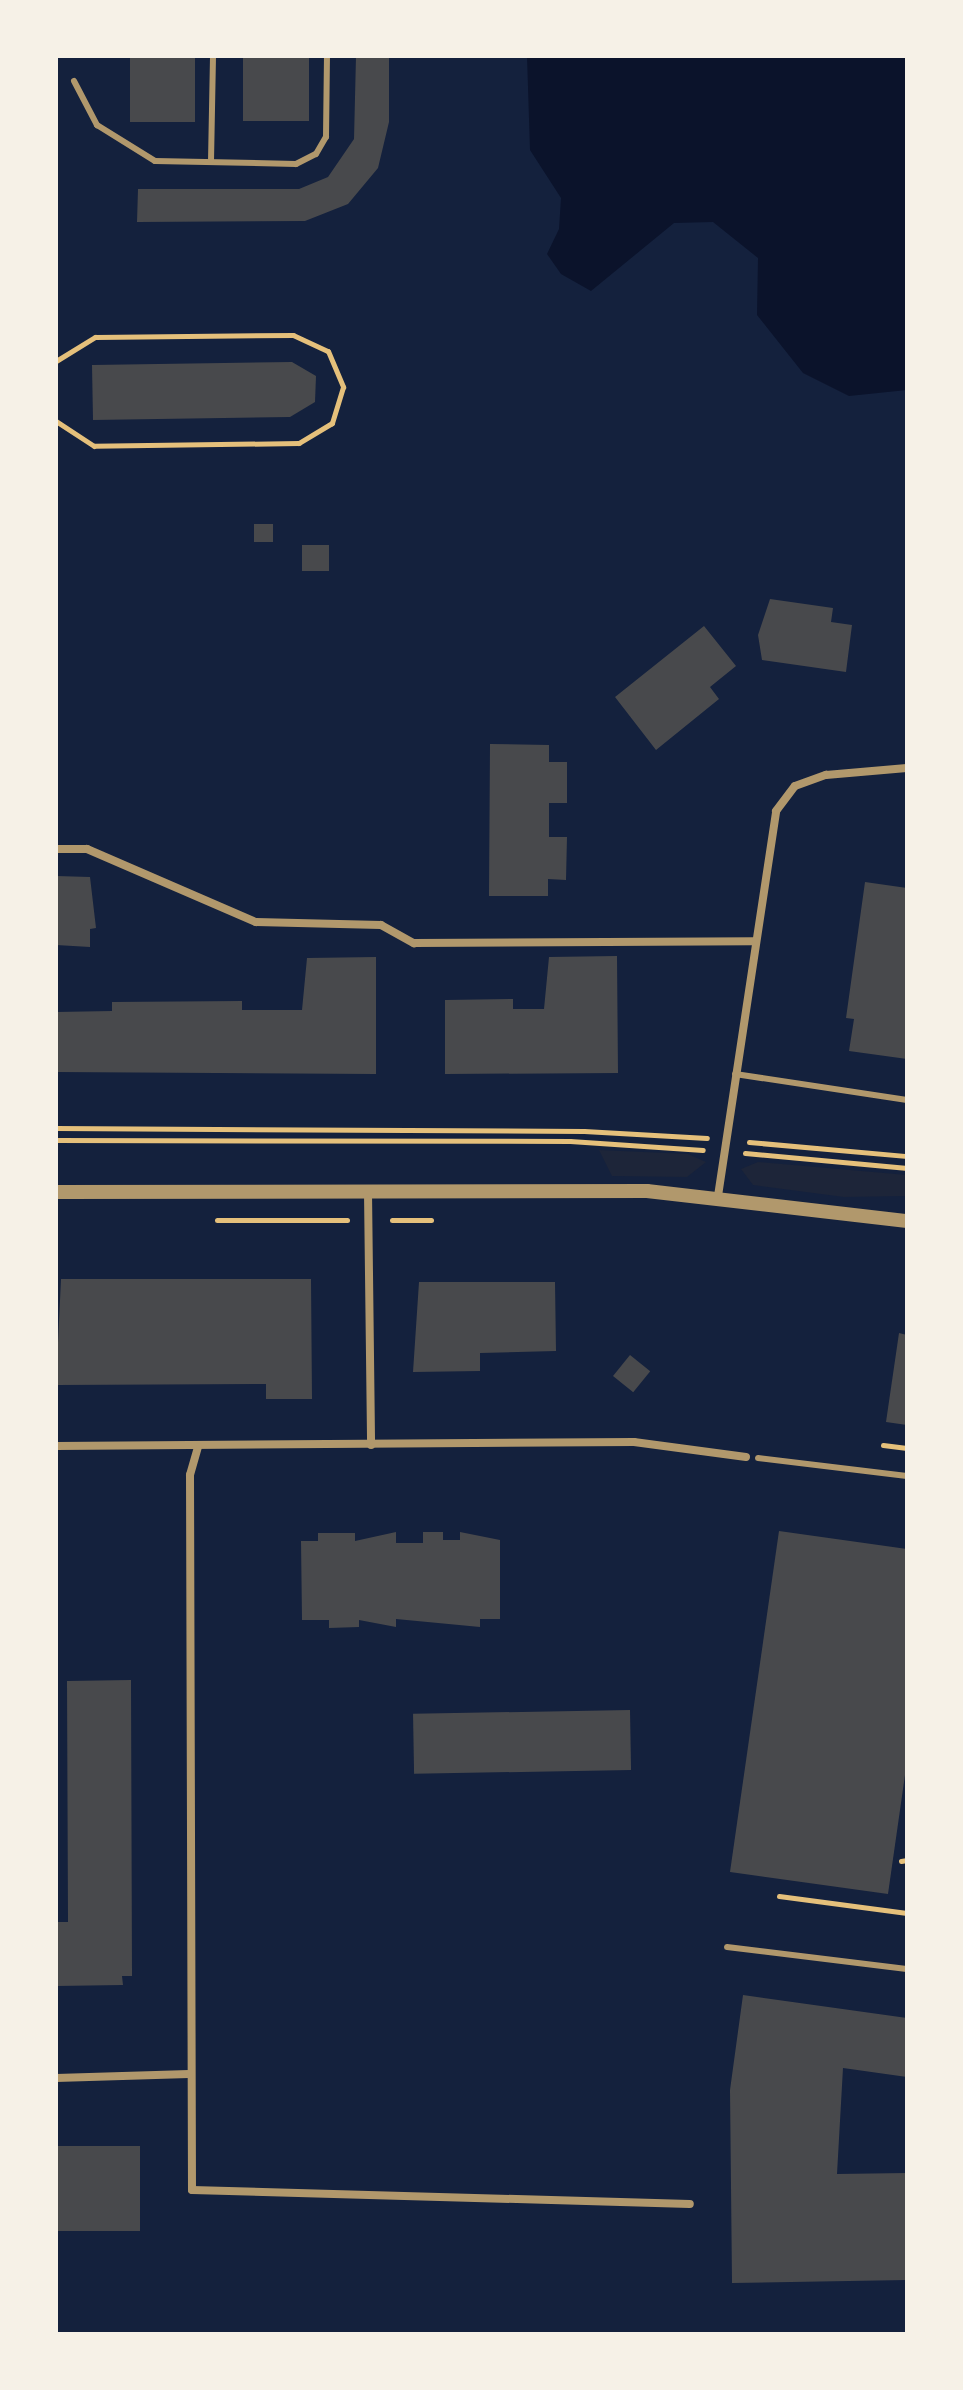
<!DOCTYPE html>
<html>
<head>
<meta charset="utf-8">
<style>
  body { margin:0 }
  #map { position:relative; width:963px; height:2390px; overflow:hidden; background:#14213d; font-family:Quicksand,sans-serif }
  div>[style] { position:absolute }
  .green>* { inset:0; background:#1d2539 }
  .water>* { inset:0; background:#0b132b }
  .building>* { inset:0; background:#48494c; transform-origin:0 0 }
  .path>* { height:5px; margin:-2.5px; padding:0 2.5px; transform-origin:2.5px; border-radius:2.5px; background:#e5c07b }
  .service>* { height:6px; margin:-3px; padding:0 3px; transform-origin:3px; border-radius:3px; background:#b1986c }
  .minor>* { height:8px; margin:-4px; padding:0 4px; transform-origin:4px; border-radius:4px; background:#b1986c }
  .tertiary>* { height:14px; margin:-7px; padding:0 7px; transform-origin:7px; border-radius:7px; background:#b1986c }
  span { translate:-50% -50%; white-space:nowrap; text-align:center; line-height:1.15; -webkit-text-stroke:8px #f6f1e7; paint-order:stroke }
  .frame { position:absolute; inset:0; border:58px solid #f6f1e7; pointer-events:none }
</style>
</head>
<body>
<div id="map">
  <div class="green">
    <i style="clip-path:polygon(599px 1150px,688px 1154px,706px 1162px,687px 1177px,612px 1176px)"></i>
    <i style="clip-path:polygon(758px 1162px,907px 1175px,907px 1196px,844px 1197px,753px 1185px,741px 1169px)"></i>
  </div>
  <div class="water">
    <i style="clip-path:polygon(527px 56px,907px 56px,907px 390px,849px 396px,803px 373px,757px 315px,758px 258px,713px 222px,674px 223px,591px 291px,561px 274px,547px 254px,559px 229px,561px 198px,530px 150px)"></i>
  </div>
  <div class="building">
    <i style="left:130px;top:56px;width:65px;height:66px"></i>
    <i style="left:243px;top:56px;width:66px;height:65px"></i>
    <i style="clip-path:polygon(356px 56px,389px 56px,389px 122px,378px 168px,348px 204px,305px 221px,137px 222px,138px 189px,299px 189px,328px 177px,354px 139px)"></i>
    <i style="clip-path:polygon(292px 362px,316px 376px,315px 402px,290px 417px,93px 420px,92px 365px)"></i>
    <i style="left:273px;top:524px;width:18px;height:19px;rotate:90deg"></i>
    <i style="left:302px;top:545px;width:27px;height:26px"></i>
    <i style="clip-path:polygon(770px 599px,833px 608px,831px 622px,852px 625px,846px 672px,762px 660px,758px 635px)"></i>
    <i style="clip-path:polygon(704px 626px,736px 666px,710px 687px,719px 699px,656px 750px,615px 697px)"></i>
    <i style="clip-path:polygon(490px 744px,549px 745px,549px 762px,567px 762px,567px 803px,549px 803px,549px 837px,567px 837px,566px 880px,548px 879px,548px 896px,489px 896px)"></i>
    <i style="clip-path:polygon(56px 876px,90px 877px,96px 928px,90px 929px,90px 947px,56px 945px)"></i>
    <i style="clip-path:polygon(865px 882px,907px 888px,907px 1059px,849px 1051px,854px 1019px,846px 1018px)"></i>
    <i style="clip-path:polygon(617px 956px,618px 1073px,445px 1074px,445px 1000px,513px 999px,513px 1009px,544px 1009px,549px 957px)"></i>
    <i style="clip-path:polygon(376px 957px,376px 1074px,56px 1072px,56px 1012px,112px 1011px,112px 1002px,242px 1001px,242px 1010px,302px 1010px,307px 958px)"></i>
    <i style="clip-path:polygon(61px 1279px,311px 1279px,312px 1399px,266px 1399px,266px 1384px,56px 1385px)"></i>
    <i style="clip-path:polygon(419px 1282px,555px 1282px,556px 1351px,480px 1353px,480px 1371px,413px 1372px)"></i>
    <i style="clip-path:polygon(899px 1333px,907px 1335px,907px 1425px,886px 1422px)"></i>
    <i style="left:630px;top:1355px;width:26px;height:27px;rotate:39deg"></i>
    <i style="clip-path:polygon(779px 1531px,907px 1549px,907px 1761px,888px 1894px,730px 1872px)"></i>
    <i style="clip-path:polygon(396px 1532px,396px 1543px,423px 1543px,423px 1532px,443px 1532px,443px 1540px,460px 1540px,460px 1532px,500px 1540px,500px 1619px,480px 1619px,480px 1627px,396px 1619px,396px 1627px,359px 1620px,359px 1627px,329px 1628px,329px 1620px,302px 1620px,301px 1541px,318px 1541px,318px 1533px,355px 1533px,355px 1541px)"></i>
    <i style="clip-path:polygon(131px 1680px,132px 1976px,122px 1976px,123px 1985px,56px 1986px,56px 1922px,68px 1922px,67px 1681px)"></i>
    <i style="left:630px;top:1710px;width:60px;height:217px;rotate:89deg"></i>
    <i style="clip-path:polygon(743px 1995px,907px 2018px,907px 2077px,843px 2068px,837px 2174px,907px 2173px,907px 2280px,732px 2283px,730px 2090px)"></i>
    <i style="left:56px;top:2146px;width:84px;height:85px"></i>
  </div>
  <div class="path">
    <i style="left:56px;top:361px;width:46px;rotate:-31.6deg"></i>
    <i style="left:95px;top:337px;width:198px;rotate:-0.6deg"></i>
    <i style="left:293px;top:335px;width:38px;rotate:25deg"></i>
    <i style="left:328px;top:351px;width:39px;rotate:67deg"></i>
    <i style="left:343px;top:387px;width:38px;rotate:107deg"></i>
    <i style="left:332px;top:423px;width:39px;rotate:149deg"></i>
    <i style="left:299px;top:443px;width:205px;rotate:179.2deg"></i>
    <i style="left:94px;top:446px;width:45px;rotate:-146.7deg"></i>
    <i style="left:56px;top:1128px;width:528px;rotate:0.33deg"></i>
    <i style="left:584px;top:1131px;width:123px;rotate:3.3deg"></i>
    <i style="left:56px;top:1140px;width:514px;rotate:0.11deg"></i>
    <i style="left:570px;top:1141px;width:133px;rotate:3.9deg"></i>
    <i style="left:749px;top:1142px;width:159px;rotate:5.1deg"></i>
    <i style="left:745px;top:1153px;width:163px;rotate:5.3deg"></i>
    <i style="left:217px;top:1220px;width:130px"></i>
    <i style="left:392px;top:1220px;width:39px"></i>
    <i style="left:883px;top:1445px;width:24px;rotate:7deg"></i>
    <i style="left:901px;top:1861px;width:6px;rotate:-9deg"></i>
    <i style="left:779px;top:1896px;width:129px;rotate:7.6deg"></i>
  </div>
  <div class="service">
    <i style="left:74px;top:81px;width:50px;rotate:62.4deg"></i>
    <i style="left:97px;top:125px;width:68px;rotate:31.8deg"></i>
    <i style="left:155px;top:161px;width:141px;rotate:1.2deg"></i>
    <i style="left:296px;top:164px;width:22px;rotate:-27deg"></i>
    <i style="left:316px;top:154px;width:20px;rotate:-60deg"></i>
    <i style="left:326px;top:137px;width:81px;rotate:-89.3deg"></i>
    <i style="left:211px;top:161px;width:105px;rotate:-88.9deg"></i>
    <i style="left:735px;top:1074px;width:174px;rotate:8.6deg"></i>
    <i style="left:758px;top:1458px;width:150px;rotate:6.9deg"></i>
    <i style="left:727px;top:1947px;width:181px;rotate:7deg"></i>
  </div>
  <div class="minor">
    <i style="left:56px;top:849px;width:31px"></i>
    <i style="left:87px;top:849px;width:184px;rotate:23.4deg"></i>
    <i style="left:256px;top:922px;width:125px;rotate:1.4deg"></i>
    <i style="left:381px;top:925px;width:38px;rotate:29deg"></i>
    <i style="left:414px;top:943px;width:339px;rotate:-0.3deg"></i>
    <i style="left:368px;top:1192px;width:253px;rotate:89.3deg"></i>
    <i style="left:718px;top:1196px;width:389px;rotate:-81.4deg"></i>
    <i style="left:776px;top:811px;width:31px;rotate:-53deg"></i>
    <i style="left:795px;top:786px;width:33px;rotate:-20deg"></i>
    <i style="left:826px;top:775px;width:81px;rotate:-4.9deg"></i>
    <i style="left:56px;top:1446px;width:578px;rotate:-0.4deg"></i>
    <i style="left:634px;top:1442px;width:113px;rotate:7.6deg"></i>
    <i style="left:198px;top:1447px;width:29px;rotate:106deg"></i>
    <i style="left:190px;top:1475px;width:715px;rotate:89.84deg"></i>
    <i style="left:192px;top:2190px;width:498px;rotate:1.6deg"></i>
    <i style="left:56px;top:2078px;width:133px;rotate:-1.7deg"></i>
  </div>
  <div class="tertiary">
    <i style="left:56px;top:1192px;width:591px;rotate:-0.1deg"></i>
    <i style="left:647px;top:1191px;width:262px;rotate:6.6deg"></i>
  </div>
  <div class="frame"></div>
</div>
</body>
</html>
